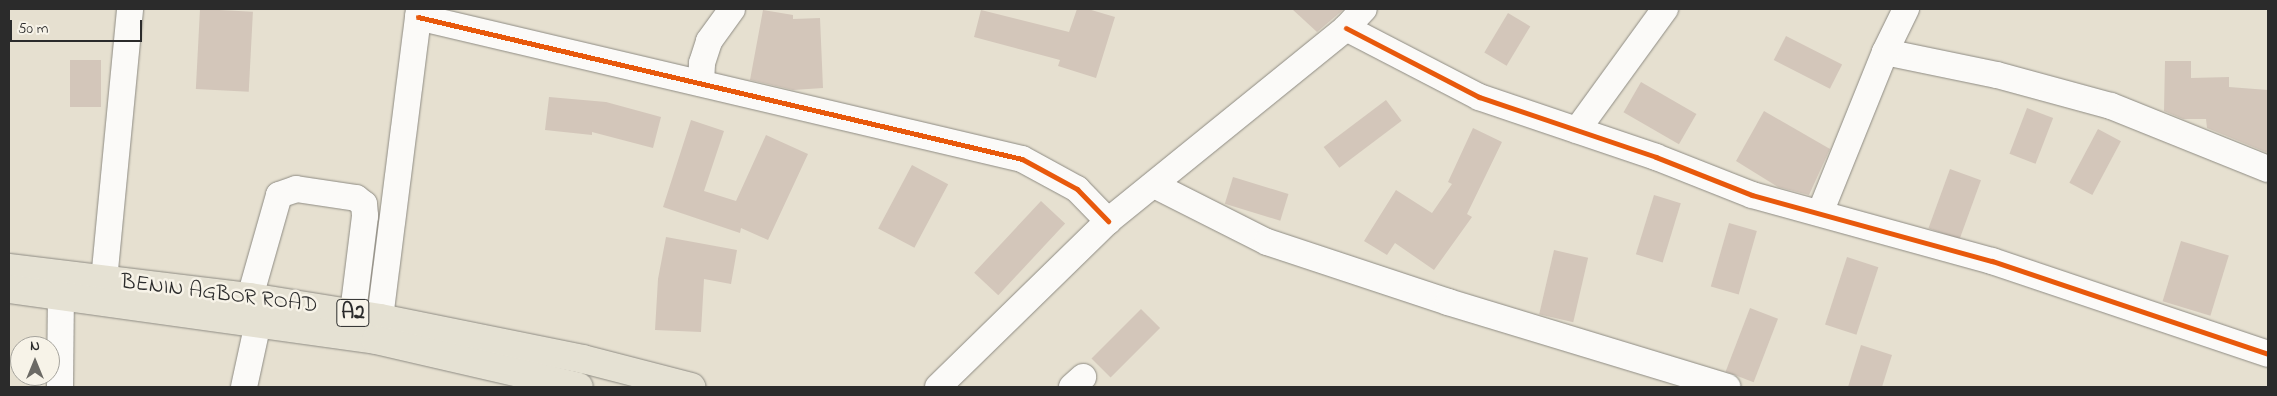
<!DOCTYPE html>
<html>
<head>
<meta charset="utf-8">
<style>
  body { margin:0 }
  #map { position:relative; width:2277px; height:396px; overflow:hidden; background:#e6e0d0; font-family:"Indie Flower",sans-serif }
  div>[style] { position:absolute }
  .building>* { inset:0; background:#d3c6ba; transform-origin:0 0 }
  .roads { filter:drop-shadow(0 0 1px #8e8b83) drop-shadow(0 0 1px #8e8b83) }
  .minor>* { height:26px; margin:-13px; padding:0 13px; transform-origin:13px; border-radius:13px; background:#fbfaf8 }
  .highway>* { height:28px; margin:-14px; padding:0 14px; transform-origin:14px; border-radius:14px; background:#e5e1d3 }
  .cycleway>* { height:5px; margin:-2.5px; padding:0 2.5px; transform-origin:2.5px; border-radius:2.5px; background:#e8590c }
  span { translate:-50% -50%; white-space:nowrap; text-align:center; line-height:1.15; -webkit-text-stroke:5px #f7f3e8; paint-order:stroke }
  .shield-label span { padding:1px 4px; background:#f7f3e8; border:1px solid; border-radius:4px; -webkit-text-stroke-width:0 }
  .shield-label { font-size:21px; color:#2b2b2b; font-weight:700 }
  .street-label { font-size:22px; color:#2b2b2b }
  .frame { position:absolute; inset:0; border:10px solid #2b2b2b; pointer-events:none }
  .north { position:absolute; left:10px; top:336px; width:50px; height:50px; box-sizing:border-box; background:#f7f3e8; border:1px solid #a5a39c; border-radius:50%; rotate:0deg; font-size:14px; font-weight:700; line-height:20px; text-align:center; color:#2b2b2b }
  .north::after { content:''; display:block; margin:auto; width:18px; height:22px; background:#6c6a65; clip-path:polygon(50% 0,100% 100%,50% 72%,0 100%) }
  .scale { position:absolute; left:10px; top:20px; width:132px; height:22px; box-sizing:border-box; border:2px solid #2b2b2b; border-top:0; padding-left:6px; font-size:15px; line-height:18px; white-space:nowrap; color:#2b2b2b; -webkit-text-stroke:4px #f7f3e8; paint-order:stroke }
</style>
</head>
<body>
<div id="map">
  <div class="building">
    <i style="left:200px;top:9px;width:53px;height:80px;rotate:3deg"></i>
    <i style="clip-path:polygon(1077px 9px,1088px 9px,1115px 17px,1096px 78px,1058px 66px,1060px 60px,974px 37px,981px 10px,1069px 32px)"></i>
    <i style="clip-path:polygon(1292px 9px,1344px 9px,1317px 32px)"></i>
    <i style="clip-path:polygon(763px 10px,793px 15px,793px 19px,820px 18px,823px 88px,793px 90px,750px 80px)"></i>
    <i style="left:1508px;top:13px;width:26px;height:46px;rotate:31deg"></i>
    <i style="left:1786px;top:36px;width:63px;height:27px;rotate:27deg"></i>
    <i style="left:70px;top:60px;width:31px;height:47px"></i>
    <i style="clip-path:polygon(2165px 61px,2191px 61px,2191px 78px,2229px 77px,2229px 87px,2268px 90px,2268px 153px,2207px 128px,2206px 119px,2183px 119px,2164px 111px)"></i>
    <i style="left:1641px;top:82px;width:64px;height:35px;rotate:30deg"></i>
    <i style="clip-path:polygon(549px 97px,606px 102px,661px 117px,653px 148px,592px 132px,592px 135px,545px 130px)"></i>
    <i style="left:1386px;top:100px;width:26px;height:78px;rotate:53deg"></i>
    <i style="left:2027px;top:108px;width:28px;height:49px;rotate:21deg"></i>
    <i style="clip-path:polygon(1764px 111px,1830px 149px,1809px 195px,1778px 187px,1736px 161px)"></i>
    <i style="clip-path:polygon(691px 120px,724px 131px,704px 191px,736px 201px,766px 135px,808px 154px,768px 240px,741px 228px,740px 233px,663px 207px)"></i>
    <i style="clip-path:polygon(1473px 128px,1502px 142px,1467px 214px,1472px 217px,1434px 270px,1395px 243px,1387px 255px,1364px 241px,1396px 190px,1432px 213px,1452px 184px,1448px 182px)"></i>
    <i style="left:2098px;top:129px;width:26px;height:61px;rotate:28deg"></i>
    <i style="left:912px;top:165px;width:41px;height:72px;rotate:28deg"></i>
    <i style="left:1950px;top:169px;width:33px;height:63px;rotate:20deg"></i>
    <i style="left:1233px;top:177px;width:58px;height:28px;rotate:17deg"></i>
    <i style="left:1654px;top:195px;width:28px;height:62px;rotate:17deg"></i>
    <i style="left:1041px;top:201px;width:33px;height:98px;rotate:43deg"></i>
    <i style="left:1729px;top:223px;width:29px;height:66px;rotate:16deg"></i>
    <i style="clip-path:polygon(666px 237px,737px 250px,731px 284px,704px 279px,701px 332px,655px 330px,658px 279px)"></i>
    <i style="left:2181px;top:241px;width:50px;height:63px;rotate:17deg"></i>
    <i style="left:1554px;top:250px;width:35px;height:66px;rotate:13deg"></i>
    <i style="left:1847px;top:257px;width:33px;height:71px;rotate:18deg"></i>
    <i style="left:1750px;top:308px;width:30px;height:68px;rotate:21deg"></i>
    <i style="left:1141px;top:309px;width:27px;height:70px;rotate:45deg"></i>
    <i style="clip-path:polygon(1861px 345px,1892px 355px,1882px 387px,1848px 387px)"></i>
  </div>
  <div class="roads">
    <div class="minor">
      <i style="left:418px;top:17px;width:620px;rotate:13.23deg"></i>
      <i style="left:1022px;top:159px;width:63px;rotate:28.6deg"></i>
      <i style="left:1077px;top:189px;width:45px;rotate:45.9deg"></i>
      <i style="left:1346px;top:28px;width:150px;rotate:27.4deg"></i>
      <i style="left:1479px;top:97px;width:187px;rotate:18.7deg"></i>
      <i style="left:1656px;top:157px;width:103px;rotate:21.6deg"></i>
      <i style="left:1752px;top:195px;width:249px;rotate:15.4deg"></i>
      <i style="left:1992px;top:261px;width:291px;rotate:18.6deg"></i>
      <i style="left:1885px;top:52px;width:114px;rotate:11.6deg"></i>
      <i style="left:1997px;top:75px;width:118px;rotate:15.2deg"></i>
      <i style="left:2111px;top:106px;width:169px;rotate:21.9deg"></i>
      <i style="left:701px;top:83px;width:20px;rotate:-87deg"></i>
      <i style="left:702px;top:63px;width:23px;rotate:-72deg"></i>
      <i style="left:709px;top:41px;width:39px;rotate:-54deg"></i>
      <i style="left:1577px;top:130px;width:150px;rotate:-54deg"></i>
      <i style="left:1154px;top:185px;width:127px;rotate:26.8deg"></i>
      <i style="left:1267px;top:242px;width:191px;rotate:18.3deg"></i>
      <i style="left:1448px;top:302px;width:292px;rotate:16.9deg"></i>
      <i style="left:1820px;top:213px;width:174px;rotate:-68deg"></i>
      <i style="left:1885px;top:52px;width:48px;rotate:-64deg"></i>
      <i style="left:104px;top:280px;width:272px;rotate:-84.5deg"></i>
      <i style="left:250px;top:297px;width:106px;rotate:-74.1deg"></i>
      <i style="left:279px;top:195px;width:18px;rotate:-19deg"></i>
      <i style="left:296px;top:189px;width:61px;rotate:8.5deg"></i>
      <i style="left:356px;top:198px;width:10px;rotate:37deg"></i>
      <i style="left:364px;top:204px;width:12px;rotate:85deg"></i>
      <i style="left:365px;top:216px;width:98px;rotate:97.1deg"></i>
      <i style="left:380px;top:318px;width:311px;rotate:-82.8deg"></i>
      <i style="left:60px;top:387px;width:92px;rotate:-89.4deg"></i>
      <i style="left:244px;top:387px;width:66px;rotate:-77.7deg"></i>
      <i style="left:938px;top:387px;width:238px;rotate:-44.3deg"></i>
      <i style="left:1108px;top:221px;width:306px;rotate:-39deg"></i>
      <i style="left:1346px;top:28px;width:26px;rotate:-47deg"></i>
      <i style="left:1072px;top:387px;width:15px;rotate:-42deg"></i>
    </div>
    <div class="highway">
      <i style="left:9px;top:268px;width:243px;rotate:6.9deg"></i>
      <i style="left:250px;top:297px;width:132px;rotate:9.2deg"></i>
      <i style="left:380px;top:318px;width:207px;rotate:11.4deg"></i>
      <i style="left:583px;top:359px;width:112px;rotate:14.5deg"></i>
      <i style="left:9px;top:289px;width:371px;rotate:7.9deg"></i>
      <i style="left:376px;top:340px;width:208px;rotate:13deg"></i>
    </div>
  </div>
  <div class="cycleway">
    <i style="left:418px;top:17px;width:620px;rotate:13.23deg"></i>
    <i style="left:1022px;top:159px;width:63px;rotate:28.6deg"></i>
    <i style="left:1077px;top:189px;width:45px;rotate:45.9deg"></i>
    <i style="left:1346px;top:28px;width:150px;rotate:27.4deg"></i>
    <i style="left:1479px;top:97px;width:187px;rotate:18.7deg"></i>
    <i style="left:1656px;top:157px;width:103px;rotate:21.6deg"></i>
    <i style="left:1752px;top:195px;width:249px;rotate:15.4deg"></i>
    <i style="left:1992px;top:261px;width:291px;rotate:18.6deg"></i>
  </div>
  <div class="shield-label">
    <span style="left:353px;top:313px">A2</span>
  </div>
  <div class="street-label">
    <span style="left:219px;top:295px;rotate:7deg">BENIN AGBOR ROAD</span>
  </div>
  <div class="frame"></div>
  <div class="north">N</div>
  <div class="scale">50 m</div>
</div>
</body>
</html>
